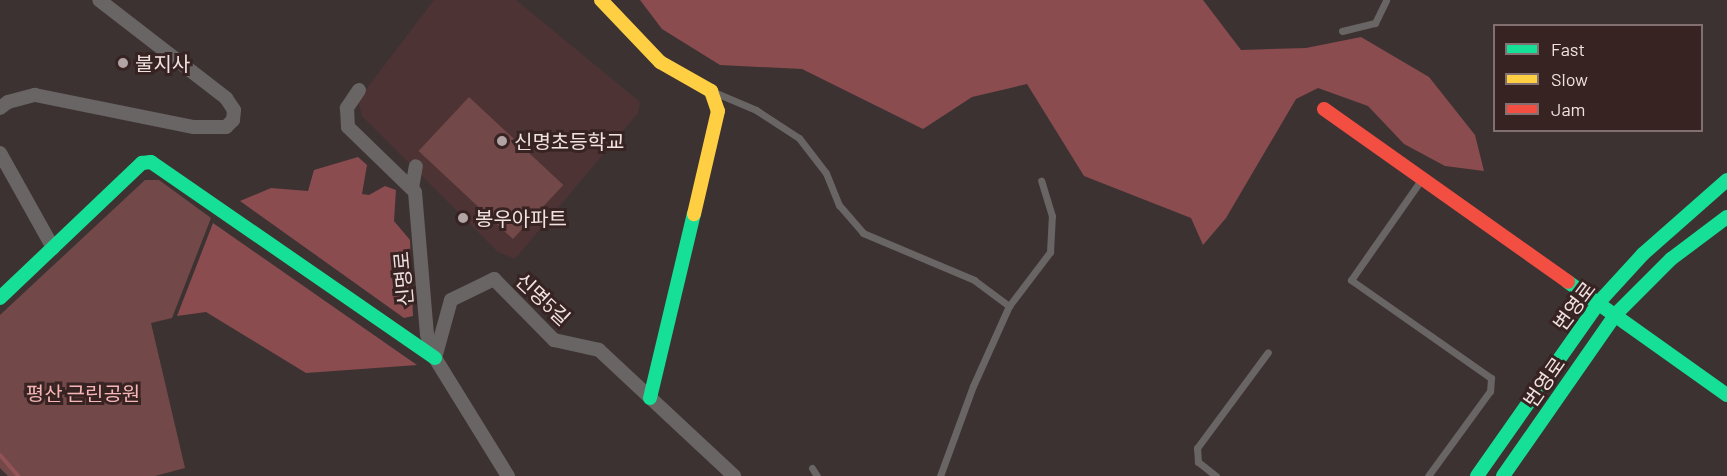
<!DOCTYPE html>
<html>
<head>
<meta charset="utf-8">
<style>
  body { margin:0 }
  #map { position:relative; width:1727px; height:476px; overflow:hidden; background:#3d3232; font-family:Barlow,"Noto Sans KR",sans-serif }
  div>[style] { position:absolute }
  .built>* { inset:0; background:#4d3334 }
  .green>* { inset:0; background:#734849; transform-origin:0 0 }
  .forest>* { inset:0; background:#8a4c4f }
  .stream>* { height:4px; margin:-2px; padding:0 2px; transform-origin:2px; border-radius:2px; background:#935255 }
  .lane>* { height:7px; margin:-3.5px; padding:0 3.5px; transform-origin:3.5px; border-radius:3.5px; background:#696565 }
  .street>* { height:14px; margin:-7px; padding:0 7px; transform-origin:7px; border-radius:7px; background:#696565 }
  .fast>* { height:14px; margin:-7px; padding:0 7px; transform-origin:7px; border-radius:7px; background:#16e098 }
  .slow>* { height:14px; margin:-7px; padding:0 7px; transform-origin:7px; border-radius:7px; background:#ffcf43 }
  .jam>* { height:14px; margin:-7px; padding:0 7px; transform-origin:7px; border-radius:7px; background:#f24e42 }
  .dots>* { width:16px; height:16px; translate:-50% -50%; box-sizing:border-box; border:3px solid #382323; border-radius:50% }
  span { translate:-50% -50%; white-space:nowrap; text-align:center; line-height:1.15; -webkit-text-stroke:6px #382323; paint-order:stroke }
  .poi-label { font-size:20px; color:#f1e2e2 }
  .left { translate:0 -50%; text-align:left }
  .street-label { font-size:20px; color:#f1e2e2 }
  .park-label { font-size:20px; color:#f6b6b7 }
  .legend { position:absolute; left:1493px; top:24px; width:210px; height:108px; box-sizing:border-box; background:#382323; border:2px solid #826f6f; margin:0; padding:8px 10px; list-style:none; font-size:18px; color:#f1e2e2 }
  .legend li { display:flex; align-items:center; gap:12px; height:30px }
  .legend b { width:30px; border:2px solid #826f6f }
</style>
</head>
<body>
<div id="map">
  <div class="built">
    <i style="clip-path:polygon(434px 0,516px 0,640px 102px,638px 113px,515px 259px,498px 252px,362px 116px,358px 100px)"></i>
  </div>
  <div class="green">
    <i style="left:469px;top:97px;width:129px;height:74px;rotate:43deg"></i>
    <i style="clip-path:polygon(145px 180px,159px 180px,211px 218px,172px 318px,151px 323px,185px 468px,155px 476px,8px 476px,0 468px,0 315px)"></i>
  </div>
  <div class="forest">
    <i style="clip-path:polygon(640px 0,1203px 0,1241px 50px,1306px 48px,1361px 37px,1429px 77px,1475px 135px,1484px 171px,1445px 166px,1404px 144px,1368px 106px,1318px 88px,1296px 99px,1226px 218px,1203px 245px,1191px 218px,1084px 176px,1027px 84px,972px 97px,923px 129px,802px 69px,720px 65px,662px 29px)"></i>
    <i style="clip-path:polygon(358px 157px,367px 165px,362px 194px,369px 195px,385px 186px,396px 190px,394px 221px,410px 240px,413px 316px,404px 318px,240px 201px,271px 188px,308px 191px,314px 170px)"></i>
    <i style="clip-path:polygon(213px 223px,417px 365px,306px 373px,206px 312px,177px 316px)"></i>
  </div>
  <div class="stream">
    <i style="left:0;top:455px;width:28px;rotate:49deg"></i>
  </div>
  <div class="lane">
    <i style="left:1342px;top:31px;width:34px;rotate:-14deg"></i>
    <i style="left:1375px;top:23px;width:25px;rotate:-64deg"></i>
    <i style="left:716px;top:93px;width:43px;rotate:23deg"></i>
    <i style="left:756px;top:110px;width:51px;rotate:33.1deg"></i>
    <i style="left:799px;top:138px;width:44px;rotate:52.4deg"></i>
    <i style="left:826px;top:173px;width:35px;rotate:68deg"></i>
    <i style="left:839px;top:205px;width:37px;rotate:49deg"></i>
    <i style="left:863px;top:233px;width:121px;rotate:22.9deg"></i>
    <i style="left:974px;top:280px;width:44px;rotate:36.6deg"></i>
    <i style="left:1421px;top:180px;width:122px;rotate:125deg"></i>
    <i style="left:1351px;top:280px;width:171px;rotate:35deg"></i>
    <i style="left:1491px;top:378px;width:13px;rotate:94deg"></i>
    <i style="left:1490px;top:391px;width:105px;rotate:126.1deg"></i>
    <i style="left:812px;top:468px;width:9px;rotate:58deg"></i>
    <i style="left:940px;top:476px;width:96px;rotate:-69.9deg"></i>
    <i style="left:973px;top:386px;width:88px;rotate:-65.8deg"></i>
    <i style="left:1009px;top:306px;width:68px;rotate:-52.8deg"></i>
    <i style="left:1050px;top:252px;width:36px;rotate:-87deg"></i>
    <i style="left:1052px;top:216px;width:37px;rotate:-107deg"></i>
    <i style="left:1216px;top:476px;width:23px;rotate:-142deg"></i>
    <i style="left:1198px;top:462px;width:14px;rotate:-94deg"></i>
    <i style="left:1197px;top:448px;width:119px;rotate:-53.5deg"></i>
  </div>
  <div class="street">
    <i style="left:359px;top:90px;width:22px;rotate:124deg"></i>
    <i style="left:347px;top:108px;width:19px;rotate:87deg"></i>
    <i style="left:348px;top:127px;width:93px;rotate:44.1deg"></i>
    <i style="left:415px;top:192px;width:143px;rotate:85.2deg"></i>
    <i style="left:427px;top:334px;width:25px;rotate:72deg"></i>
    <i style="left:435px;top:358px;width:139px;rotate:58.3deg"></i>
    <i style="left:0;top:108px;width:10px;rotate:-37deg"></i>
    <i style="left:8px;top:102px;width:28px;rotate:-15deg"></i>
    <i style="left:35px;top:95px;width:162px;rotate:11.4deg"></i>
    <i style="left:194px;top:127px;width:32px"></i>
    <i style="left:226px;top:127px;width:10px;rotate:-45deg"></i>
    <i style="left:233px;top:120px;width:10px;rotate:-84deg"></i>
    <i style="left:234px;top:110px;width:14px;rotate:-124deg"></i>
    <i style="left:226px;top:98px;width:160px;rotate:-142.3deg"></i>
    <i style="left:0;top:153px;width:109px;rotate:60.8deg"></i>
    <i style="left:412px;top:188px;width:22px;rotate:-80deg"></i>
    <i style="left:435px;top:358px;width:60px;rotate:-74.6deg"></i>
    <i style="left:451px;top:300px;width:48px;rotate:-26deg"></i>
    <i style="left:494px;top:279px;width:86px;rotate:45.5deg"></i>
    <i style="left:554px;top:340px;width:46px;rotate:12.5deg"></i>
    <i style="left:599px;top:350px;width:185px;rotate:43deg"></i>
  </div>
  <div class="fast">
    <i style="left:1568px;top:282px;width:195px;rotate:35.4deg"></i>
    <i style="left:0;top:298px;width:196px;rotate:-43.6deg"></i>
    <i style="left:142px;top:163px;width:9px;rotate:-6deg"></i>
    <i style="left:151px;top:162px;width:345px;rotate:34.6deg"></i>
    <i style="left:650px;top:398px;width:189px;rotate:-76.6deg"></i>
    <i style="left:1477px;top:476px;width:214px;rotate:-54.9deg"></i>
    <i style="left:1600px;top:301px;width:64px;rotate:-47.5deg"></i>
    <i style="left:1643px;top:254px;width:112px;rotate:-41.4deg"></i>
    <i style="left:1503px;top:476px;width:198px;rotate:-55.1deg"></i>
    <i style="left:1616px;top:314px;width:78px;rotate:-45deg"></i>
    <i style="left:1671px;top:259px;width:70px;rotate:-36.9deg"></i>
  </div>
  <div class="slow">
    <i style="left:601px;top:0;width:86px;rotate:46.4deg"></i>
    <i style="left:660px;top:62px;width:59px;rotate:29.6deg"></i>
    <i style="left:711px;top:91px;width:21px;rotate:71deg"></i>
    <i style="left:718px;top:111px;width:106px;rotate:103.1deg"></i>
  </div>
  <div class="jam">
    <i style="left:1324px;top:109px;width:299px;rotate:35.3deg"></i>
  </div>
  <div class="dots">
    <i style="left:123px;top:63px;background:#b2a4a4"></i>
    <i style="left:502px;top:141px;background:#b2a4a4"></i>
    <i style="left:463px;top:218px;background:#b2a4a4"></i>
  </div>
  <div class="poi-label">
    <span class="left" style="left:135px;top:63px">불지사</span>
    <span class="left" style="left:514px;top:141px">신명초등학교</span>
    <span class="left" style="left:475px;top:218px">봉우아파트</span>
  </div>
  <div class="street-label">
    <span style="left:403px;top:279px;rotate:-95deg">신명로</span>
    <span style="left:543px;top:299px;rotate:43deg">신명5길</span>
    <span style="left:1574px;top:306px;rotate:-53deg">변영로</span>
    <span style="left:1544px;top:382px;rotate:-55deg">번영로</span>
  </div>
  <div class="park-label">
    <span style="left:83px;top:393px">평산 근린공원</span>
  </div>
  <ul class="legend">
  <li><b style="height:8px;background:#16e098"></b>Fast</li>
  <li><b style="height:8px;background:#ffcf43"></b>Slow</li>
  <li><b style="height:8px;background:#f24e42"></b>Jam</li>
  </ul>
</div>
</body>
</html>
